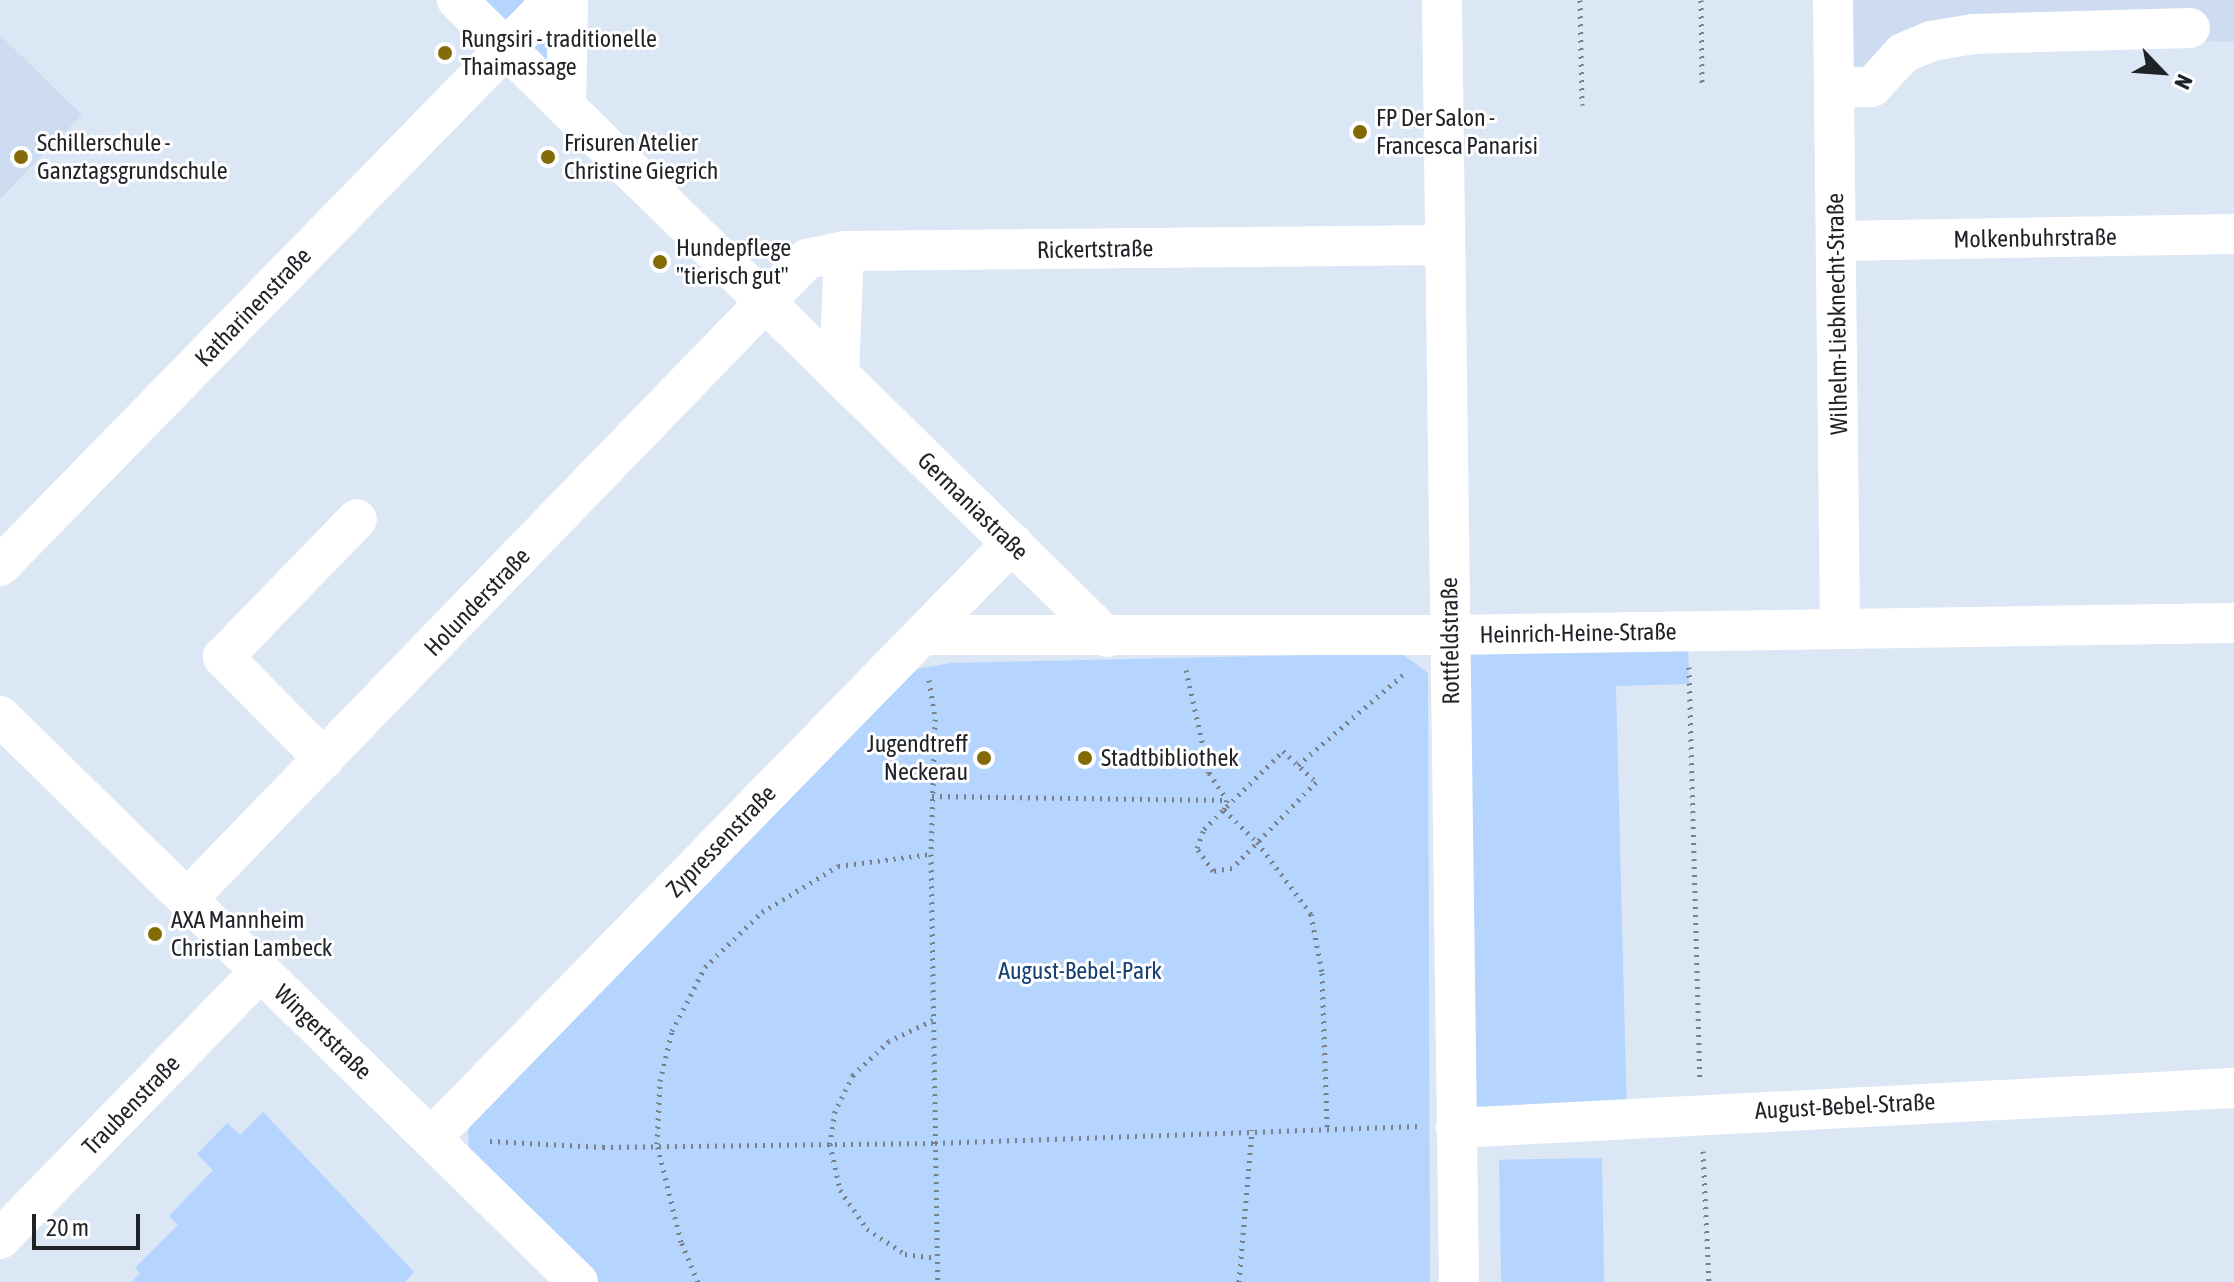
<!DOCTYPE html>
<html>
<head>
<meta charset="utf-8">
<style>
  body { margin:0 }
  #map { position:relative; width:2234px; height:1282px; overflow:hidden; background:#dce7f5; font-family:"Asap Condensed",sans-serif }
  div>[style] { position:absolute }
  .built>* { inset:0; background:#cddcf0 }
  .green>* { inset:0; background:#b5d5ff; transform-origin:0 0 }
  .path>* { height:5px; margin-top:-2.5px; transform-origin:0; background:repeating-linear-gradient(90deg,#79808a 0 2px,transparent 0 8px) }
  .minor>* { height:40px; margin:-20px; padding:0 20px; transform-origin:20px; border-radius:20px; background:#fff }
  .dots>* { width:22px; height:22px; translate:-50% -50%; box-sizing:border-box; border:4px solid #fff; border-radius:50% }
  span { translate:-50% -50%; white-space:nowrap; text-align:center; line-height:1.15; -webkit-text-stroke:6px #fff; paint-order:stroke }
  .poi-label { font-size:24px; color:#1f2227 }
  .left { translate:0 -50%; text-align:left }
  .right { translate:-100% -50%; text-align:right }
  .street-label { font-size:24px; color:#1f2227 }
  .park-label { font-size:24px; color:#164074 }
  .north { position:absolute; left:2122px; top:32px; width:80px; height:80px; -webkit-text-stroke:6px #fff; paint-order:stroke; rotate:115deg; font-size:22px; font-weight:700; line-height:32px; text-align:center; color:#1f2227 }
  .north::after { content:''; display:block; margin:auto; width:28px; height:36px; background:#1f2227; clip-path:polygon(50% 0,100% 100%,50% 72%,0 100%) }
  .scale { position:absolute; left:32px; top:1214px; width:108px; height:36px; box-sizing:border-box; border:4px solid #1f2227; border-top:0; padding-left:10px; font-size:24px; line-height:28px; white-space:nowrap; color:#1f2227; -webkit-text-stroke:6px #fff; paint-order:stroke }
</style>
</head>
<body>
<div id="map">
  <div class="built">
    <i style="clip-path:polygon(1833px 0,2234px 0,2234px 42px,1973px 34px,1834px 88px)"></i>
    <i style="clip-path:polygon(0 35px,82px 115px,0 199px)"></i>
  </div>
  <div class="green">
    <i style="clip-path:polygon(484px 0,550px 0,550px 65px)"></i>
    <i style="clip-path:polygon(1688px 631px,1689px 684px,1616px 686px,1627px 1118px,1456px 1128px,1450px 635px)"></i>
    <i style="clip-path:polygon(1401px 653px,1428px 673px,1430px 1282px,596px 1282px,469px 1157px,468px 1123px,917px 669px,951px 663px)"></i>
    <i style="clip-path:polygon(263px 1112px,414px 1272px,405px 1282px,132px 1282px,140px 1273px,135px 1268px,178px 1225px,169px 1216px,213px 1170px,197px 1154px,227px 1123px,240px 1135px)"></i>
    <i style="left:1602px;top:1158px;width:124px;height:103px;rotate:89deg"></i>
  </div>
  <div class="path">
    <i style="left:1580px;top:0;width:105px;rotate:88.9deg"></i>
    <i style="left:1701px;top:0;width:86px;rotate:89.3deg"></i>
    <i style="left:1689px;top:667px;width:410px;rotate:88.5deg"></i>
    <i style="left:1186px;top:670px;width:106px;rotate:77.4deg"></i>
    <i style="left:1209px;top:773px;width:32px;rotate:56deg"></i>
    <i style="left:1227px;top:800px;width:10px;rotate:107deg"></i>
    <i style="left:1224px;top:810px;width:46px;rotate:44.1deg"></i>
    <i style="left:1257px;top:842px;width:90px;rotate:53.1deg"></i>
    <i style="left:1311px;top:914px;width:60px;rotate:79.4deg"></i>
    <i style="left:1322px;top:973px;width:154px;rotate:88.1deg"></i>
    <i style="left:929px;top:680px;width:39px;rotate:81deg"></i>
    <i style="left:935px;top:719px;width:135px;rotate:91.7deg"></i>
    <i style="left:931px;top:854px;width:428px;rotate:89.1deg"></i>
    <i style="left:1283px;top:751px;width:45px;rotate:43.2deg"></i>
    <i style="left:1316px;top:782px;width:120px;rotate:134.3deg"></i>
    <i style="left:1232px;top:868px;width:19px;rotate:171deg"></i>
    <i style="left:1213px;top:871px;width:28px;rotate:-125deg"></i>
    <i style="left:1197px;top:848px;width:20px;rotate:-70deg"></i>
    <i style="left:1204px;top:829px;width:111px;rotate:-44.6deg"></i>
    <i style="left:1298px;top:765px;width:143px;rotate:-40.7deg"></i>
    <i style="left:932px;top:796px;width:295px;rotate:0.8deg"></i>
    <i style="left:933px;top:1020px;width:49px;rotate:154.5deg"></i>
    <i style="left:889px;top:1041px;width:50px;rotate:136.6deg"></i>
    <i style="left:853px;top:1075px;width:40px;rotate:116.6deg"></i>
    <i style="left:835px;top:1111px;width:33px;rotate:99deg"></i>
    <i style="left:830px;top:1144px;width:47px;rotate:77.7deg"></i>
    <i style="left:840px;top:1190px;width:47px;rotate:55.3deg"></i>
    <i style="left:867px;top:1229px;width:45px;rotate:33.3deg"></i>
    <i style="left:905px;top:1254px;width:32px;rotate:7deg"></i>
    <i style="left:490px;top:1141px;width:113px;rotate:3deg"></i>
    <i style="left:603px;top:1147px;width:332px;rotate:-0.7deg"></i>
    <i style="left:935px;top:1143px;width:484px;rotate:-2deg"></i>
    <i style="left:1703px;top:1151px;width:131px;rotate:87.4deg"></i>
    <i style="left:698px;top:1282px;width:43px;rotate:-113deg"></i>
    <i style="left:681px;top:1242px;width:101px;rotate:-103.8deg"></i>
    <i style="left:657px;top:1144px;width:63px;rotate:-87.3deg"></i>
    <i style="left:660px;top:1081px;width:51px;rotate:-76.5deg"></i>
    <i style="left:672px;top:1031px;width:72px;rotate:-62.7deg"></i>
    <i style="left:705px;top:967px;width:79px;rotate:-44deg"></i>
    <i style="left:762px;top:912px;width:89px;rotate:-31.2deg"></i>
    <i style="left:838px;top:866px;width:94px;rotate:-7.4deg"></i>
    <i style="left:1239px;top:1282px;width:153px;rotate:-85.1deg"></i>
  </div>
  <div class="minor">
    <i style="left:457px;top:0;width:910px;rotate:44.42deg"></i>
    <i style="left:1442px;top:0;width:1282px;rotate:89.24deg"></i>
    <i style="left:1833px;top:0;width:629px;rotate:89.36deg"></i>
    <i style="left:1834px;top:88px;width:38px;rotate:-2deg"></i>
    <i style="left:1872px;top:87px;width:46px;rotate:-47.6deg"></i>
    <i style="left:1903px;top:53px;width:30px;rotate:-23deg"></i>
    <i style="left:1931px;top:41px;width:43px;rotate:-9.5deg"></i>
    <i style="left:1973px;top:34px;width:217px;rotate:-1.6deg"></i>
    <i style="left:566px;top:107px;width:107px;rotate:-88.9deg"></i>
    <i style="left:1836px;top:241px;width:398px;rotate:-1deg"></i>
    <i style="left:839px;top:375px;width:124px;rotate:-87.7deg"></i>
    <i style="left:0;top:566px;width:791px;rotate:-45.67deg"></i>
    <i style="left:923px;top:635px;width:527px"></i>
    <i style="left:1450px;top:635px;width:784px;rotate:-0.88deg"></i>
    <i style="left:0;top:716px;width:809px;rotate:44.4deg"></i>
    <i style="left:324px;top:759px;width:144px;rotate:-134.7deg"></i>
    <i style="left:223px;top:657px;width:192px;rotate:-45.8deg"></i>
    <i style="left:187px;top:899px;width:891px;rotate:-45.91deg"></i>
    <i style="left:807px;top:259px;width:38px;rotate:-12deg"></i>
    <i style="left:844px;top:251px;width:601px;rotate:-0.57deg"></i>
    <i style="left:1456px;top:1128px;width:779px;rotate:-2.94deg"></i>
    <i style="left:431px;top:1138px;width:832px;rotate:-45.68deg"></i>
    <i style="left:0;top:1239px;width:374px;rotate:-45.8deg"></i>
  </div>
  <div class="dots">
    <i style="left:445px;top:53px;background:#856b07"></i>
    <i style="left:1360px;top:132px;background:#856b07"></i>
    <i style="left:21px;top:157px;background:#856b07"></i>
    <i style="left:548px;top:157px;background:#856b07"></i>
    <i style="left:660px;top:262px;background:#856b07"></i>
    <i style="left:984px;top:758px;background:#856b07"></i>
    <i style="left:1085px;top:758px;background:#856b07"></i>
    <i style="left:155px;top:934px;background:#856b07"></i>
  </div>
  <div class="poi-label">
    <span class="left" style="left:461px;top:53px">Rungsiri - traditionelle<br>Thaimassage</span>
    <span class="left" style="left:1376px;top:132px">FP Der Salon -<br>Francesca Panarisi</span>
    <span class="left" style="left:37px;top:157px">Schillerschule -<br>Ganztagsgrundschule</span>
    <span class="left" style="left:564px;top:157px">Frisuren Atelier<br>Christine Giegrich</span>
    <span class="left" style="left:676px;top:262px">Hundepflege<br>"tierisch gut"</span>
    <span class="right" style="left:968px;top:758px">Jugendtreff<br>Neckerau</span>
    <span class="left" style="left:1101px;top:758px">Stadtbibliothek</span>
    <span class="left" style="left:171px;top:934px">AXA Mannheim<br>Christian Lambeck</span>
  </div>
  <div class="street-label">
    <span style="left:2035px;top:238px;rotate:-1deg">Molkenbuhrstraße</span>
    <span style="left:1095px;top:249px;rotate:-1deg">Rickertstraße</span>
    <span style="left:253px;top:307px;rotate:-46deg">Katharinenstraße</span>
    <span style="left:1837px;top:314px;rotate:-91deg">Wilhelm-Liebknecht-Straße</span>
    <span style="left:973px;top:506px;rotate:44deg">Germaniastraße</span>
    <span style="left:477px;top:602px;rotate:-46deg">Holunderstraße</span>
    <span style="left:1578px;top:633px;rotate:-1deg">Heinrich-Heine-Straße</span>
    <span style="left:1450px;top:641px;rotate:-91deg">Rottfeldstraße</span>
    <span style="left:721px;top:841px;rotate:-46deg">Zypressenstraße</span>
    <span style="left:323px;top:1032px;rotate:44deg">Wingertstraße</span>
    <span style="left:131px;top:1105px;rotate:-46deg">Traubenstraße</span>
    <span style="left:1845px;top:1106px;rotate:-3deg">August-Bebel-Straße</span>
  </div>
  <div class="park-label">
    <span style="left:1080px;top:971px">August-Bebel-Park</span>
  </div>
  <div class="north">N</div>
  <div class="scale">20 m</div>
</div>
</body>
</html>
